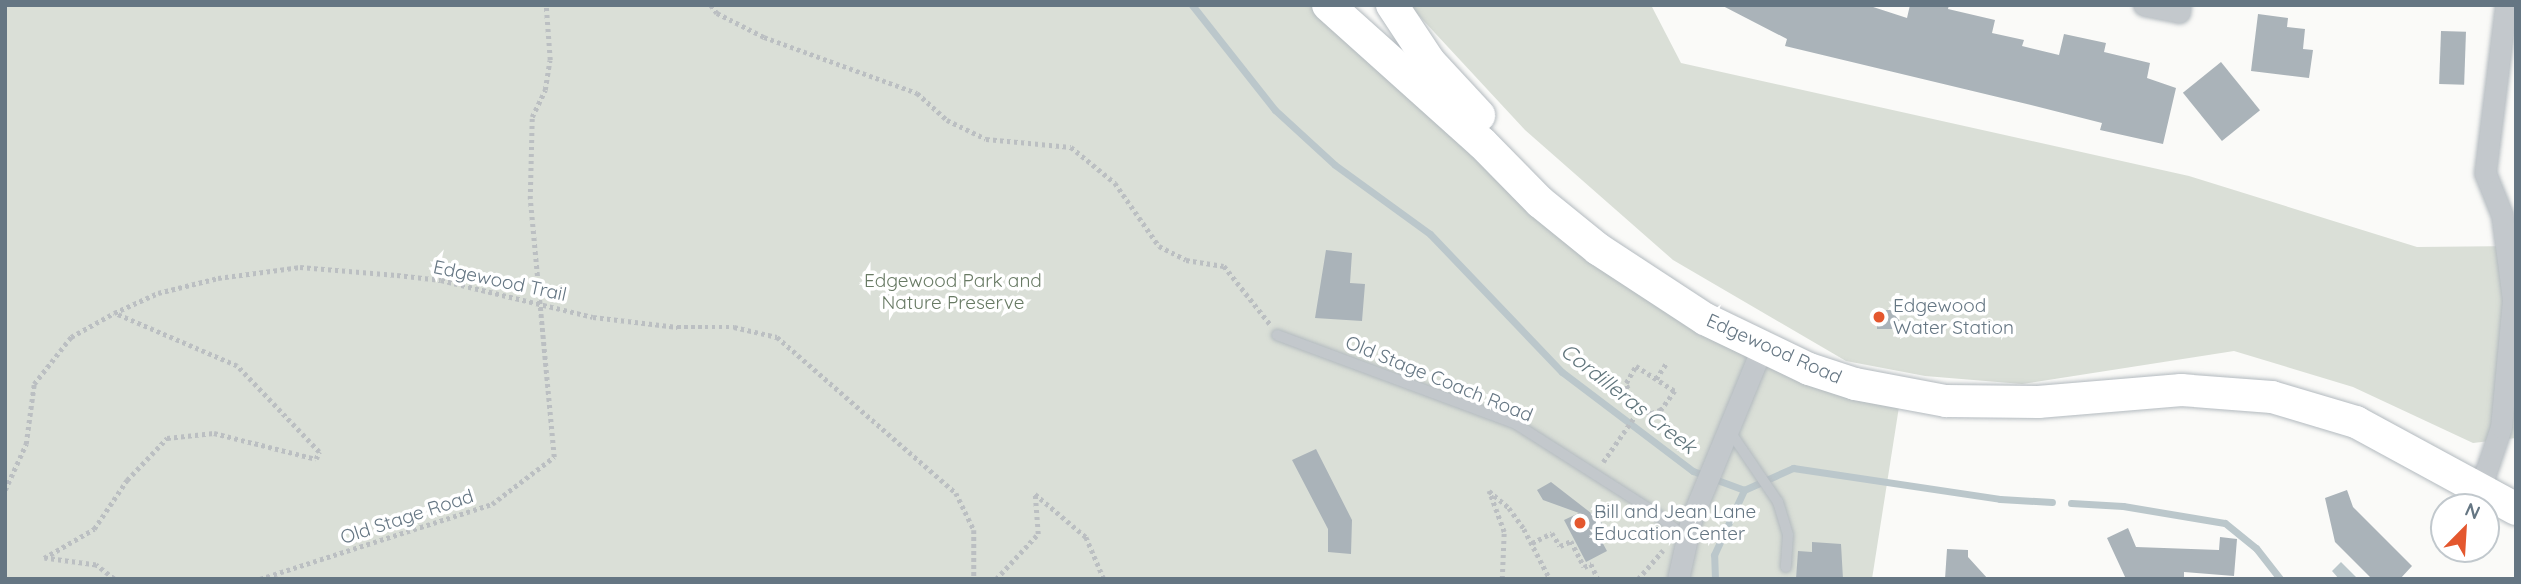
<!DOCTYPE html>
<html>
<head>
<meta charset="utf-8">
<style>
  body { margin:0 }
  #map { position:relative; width:2521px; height:584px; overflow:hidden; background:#fafaf8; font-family:Quicksand,sans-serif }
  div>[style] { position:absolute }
  .green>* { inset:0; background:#dadfd7 }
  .water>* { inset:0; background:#bbc7cb }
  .stream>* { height:7px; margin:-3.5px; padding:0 3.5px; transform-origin:3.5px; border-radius:3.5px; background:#bbc7cb }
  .building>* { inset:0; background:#aab3b9; transform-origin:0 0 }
  .path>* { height:4.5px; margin-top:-2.25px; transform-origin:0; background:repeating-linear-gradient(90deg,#bbbfc2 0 3.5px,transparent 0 7px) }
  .roads { filter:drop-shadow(0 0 2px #b3babf) drop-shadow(0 0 2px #b3babf) }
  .service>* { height:10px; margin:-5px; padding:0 5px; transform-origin:5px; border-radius:5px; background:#c3c8cc }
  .minor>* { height:21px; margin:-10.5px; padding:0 10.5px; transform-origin:10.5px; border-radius:10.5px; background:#c3c8cc }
  .secondary>* { height:32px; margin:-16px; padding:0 16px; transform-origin:16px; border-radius:16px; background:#fff }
  .dots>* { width:19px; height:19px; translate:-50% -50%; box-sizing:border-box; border:4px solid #fff; border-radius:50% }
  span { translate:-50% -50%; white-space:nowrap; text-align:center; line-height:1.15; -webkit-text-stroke:7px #fff; paint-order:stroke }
  .street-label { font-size:19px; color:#657683 }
  .park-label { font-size:19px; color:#687a64 }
  .poi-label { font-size:19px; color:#657683 }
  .left { translate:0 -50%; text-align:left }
  .water-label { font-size:21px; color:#60757c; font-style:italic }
  .frame { position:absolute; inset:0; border:7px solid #657683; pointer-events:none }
  .north { position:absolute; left:2430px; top:493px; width:70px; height:70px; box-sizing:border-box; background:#fff; border:2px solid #c1c8cd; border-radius:50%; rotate:24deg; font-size:19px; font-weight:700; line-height:28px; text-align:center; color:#657683 }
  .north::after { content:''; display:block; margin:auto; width:24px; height:32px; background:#e4572e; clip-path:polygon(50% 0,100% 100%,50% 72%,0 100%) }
</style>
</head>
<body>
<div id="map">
  <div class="green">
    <i style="clip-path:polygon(5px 5px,1328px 5px,1648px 285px,1901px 394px,1872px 579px,5px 579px)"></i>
    <i style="clip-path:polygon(1409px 5px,1651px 5px,1681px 63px,2189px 176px,2417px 247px,2516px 246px,2516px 438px,2473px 443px,2353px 387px,2234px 351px,2022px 384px,1925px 376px,1846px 361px,1673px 260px,1525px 130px)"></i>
  </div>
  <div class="water">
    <i style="clip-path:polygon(2341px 562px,2358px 579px,2339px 579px,2332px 571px)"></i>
  </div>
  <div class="stream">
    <i style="left:1192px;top:5px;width:134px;rotate:51.7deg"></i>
    <i style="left:1275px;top:110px;width:81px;rotate:42.5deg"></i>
    <i style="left:1335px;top:165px;width:117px;rotate:36deg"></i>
    <i style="left:1430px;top:234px;width:191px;rotate:46.3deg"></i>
    <i style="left:1562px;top:372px;width:164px;rotate:37.1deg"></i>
    <i style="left:1693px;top:471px;width:54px;rotate:20.4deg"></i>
    <i style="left:1744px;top:490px;width:54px;rotate:-24.2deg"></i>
    <i style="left:1793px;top:468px;width:209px;rotate:8.5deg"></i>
    <i style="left:2000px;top:499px;width:52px;rotate:3.3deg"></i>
    <i style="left:2071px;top:503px;width:52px;rotate:3.3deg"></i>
    <i style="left:2123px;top:506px;width:103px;rotate:9.5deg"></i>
    <i style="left:2225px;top:523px;width:40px;rotate:39deg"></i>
    <i style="left:2256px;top:548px;width:39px;rotate:52deg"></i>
    <i style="left:1715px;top:579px;width:24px;rotate:-92deg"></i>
    <i style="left:1714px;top:555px;width:72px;rotate:-65.2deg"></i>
  </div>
  <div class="building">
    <i style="clip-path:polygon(1721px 5px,1867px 5px,1907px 18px,1910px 5px,1949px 5px,1948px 9px,1995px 20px,1992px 33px,2024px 40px,2022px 46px,2059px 55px,2064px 34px,2106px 43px,2104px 52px,2150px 63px,2147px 78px,2176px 88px,2163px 144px,2100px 130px,2102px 123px,2031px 105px,1785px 46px,1787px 39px)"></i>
    <i style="clip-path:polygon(2258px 14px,2288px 18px,2287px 27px,2305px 29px,2303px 49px,2313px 50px,2309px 78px,2251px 71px)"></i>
    <i style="left:2441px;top:31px;width:25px;height:53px;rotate:2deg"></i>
    <i style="left:2221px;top:62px;width:62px;height:49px;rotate:51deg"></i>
    <i style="clip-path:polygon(1326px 250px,1352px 253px,1350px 283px,1365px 284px,1362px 321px,1315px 318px)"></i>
    <i style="left:1877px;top:310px;width:22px;height:19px"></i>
    <i style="clip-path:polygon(1316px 449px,1352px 520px,1351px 554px,1328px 552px,1328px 529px,1292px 460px)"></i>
    <i style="clip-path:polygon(1551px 482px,1600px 520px,1609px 536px,1601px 540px,1607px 551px,1586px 562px,1564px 520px,1579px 513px,1543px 500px,1537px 490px)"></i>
    <i style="clip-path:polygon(2347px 490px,2353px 507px,2412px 566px,2400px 579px,2372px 579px,2335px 542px,2325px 498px)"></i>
    <i style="clip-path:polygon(2128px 528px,2136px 547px,2219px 550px,2220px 537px,2237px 539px,2234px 576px,2184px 572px,2184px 579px,2126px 579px,2107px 538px)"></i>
    <i style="clip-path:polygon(1812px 542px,1841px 544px,1843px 579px,1796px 579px,1798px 551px,1812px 552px)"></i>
    <i style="clip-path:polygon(1947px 549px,1968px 550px,1968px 557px,1988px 579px,1945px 579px)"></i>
  </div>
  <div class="path">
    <i style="left:711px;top:5px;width:10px;rotate:53deg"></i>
    <i style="left:717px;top:13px;width:53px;rotate:27.1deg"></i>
    <i style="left:764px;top:37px;width:163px;rotate:20.1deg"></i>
    <i style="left:917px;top:93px;width:40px;rotate:42deg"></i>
    <i style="left:947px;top:120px;width:43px;rotate:26deg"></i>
    <i style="left:986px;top:139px;width:85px;rotate:5.4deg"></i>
    <i style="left:1071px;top:147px;width:57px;rotate:39.3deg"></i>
    <i style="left:1115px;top:183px;width:77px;rotate:55.1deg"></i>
    <i style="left:1159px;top:246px;width:30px;rotate:27deg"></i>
    <i style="left:1186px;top:260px;width:38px;rotate:9deg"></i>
    <i style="left:1224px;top:266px;width:74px;rotate:51.6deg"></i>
    <i style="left:1636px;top:366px;width:46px;rotate:32.7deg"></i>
    <i style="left:1675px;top:391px;width:24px;rotate:126deg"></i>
    <i style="left:1661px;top:410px;width:11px;rotate:158deg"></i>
    <i style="left:1651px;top:414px;width:22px;rotate:-148deg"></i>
    <i style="left:1632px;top:402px;width:20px;rotate:-108deg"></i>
    <i style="left:1626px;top:383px;width:20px;rotate:-60deg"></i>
    <i style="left:1656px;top:379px;width:20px;rotate:-57deg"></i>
    <i style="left:1603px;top:462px;width:65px;rotate:-55.1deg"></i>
    <i style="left:5px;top:490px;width:51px;rotate:-65.5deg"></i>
    <i style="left:26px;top:444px;width:61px;rotate:-82.4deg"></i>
    <i style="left:34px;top:384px;width:60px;rotate:-51.8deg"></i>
    <i style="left:71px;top:337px;width:49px;rotate:-29.2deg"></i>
    <i style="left:114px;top:313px;width:48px;rotate:-24.4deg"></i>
    <i style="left:158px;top:293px;width:62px;rotate:-14deg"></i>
    <i style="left:218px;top:278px;width:83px;rotate:-7.6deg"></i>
    <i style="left:300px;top:267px;width:97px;rotate:4.7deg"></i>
    <i style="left:397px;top:275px;width:44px;rotate:6.5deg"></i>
    <i style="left:441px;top:280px;width:156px;rotate:13.7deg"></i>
    <i style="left:593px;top:317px;width:85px;rotate:6.8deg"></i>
    <i style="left:677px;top:327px;width:57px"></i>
    <i style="left:734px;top:327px;width:44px;rotate:13.1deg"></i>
    <i style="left:777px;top:337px;width:237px;rotate:41.1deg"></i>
    <i style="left:956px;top:493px;width:41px;rotate:64.1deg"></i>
    <i style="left:974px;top:530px;width:49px;rotate:90deg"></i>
    <i style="left:1532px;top:543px;width:22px;rotate:-27deg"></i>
    <i style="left:1552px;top:533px;width:15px;rotate:58deg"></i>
    <i style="left:1560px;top:546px;width:12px;rotate:-24deg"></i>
    <i style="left:1571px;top:541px;width:29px;rotate:63deg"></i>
    <i style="left:1584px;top:567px;width:8px;rotate:-23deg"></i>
    <i style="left:1591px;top:564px;width:17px;rotate:65deg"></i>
    <i style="left:114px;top:579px;width:23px;rotate:-142deg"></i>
    <i style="left:96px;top:565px;width:52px;rotate:-172.3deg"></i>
    <i style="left:44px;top:558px;width:58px;rotate:-30.1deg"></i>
    <i style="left:94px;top:529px;width:59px;rotate:-56deg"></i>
    <i style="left:127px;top:480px;width:58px;rotate:-46.4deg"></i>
    <i style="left:167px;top:438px;width:47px;rotate:-6.1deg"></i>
    <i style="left:214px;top:433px;width:105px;rotate:14.3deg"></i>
    <i style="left:316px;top:459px;width:8px;rotate:-67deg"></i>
    <i style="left:319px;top:452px;width:119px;rotate:-133.6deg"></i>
    <i style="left:237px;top:366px;width:134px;rotate:-156.7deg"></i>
    <i style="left:260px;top:579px;width:244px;rotate:-17.9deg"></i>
    <i style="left:492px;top:504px;width:78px;rotate:-37.2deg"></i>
    <i style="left:554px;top:457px;width:259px;rotate:-95.3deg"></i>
    <i style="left:530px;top:199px;width:82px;rotate:-88.6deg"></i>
    <i style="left:532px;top:117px;width:30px;rotate:-64deg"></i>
    <i style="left:545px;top:90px;width:30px;rotate:-81deg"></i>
    <i style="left:550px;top:60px;width:55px;rotate:-94.2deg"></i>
    <i style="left:996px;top:579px;width:62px;rotate:-47deg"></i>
    <i style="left:1038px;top:534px;width:40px;rotate:-94.3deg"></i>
    <i style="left:1035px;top:494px;width:67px;rotate:40.1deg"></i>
    <i style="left:1086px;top:537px;width:46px;rotate:66.8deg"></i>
    <i style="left:1502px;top:579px;width:47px;rotate:-87.6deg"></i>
    <i style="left:1504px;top:532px;width:44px;rotate:-110.1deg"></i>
    <i style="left:1489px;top:491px;width:26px;rotate:40deg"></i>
    <i style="left:1509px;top:508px;width:26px;rotate:54deg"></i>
    <i style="left:1524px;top:529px;width:56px;rotate:62.5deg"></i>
    <i style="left:1638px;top:579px;width:38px;rotate:-49deg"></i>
  </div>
  <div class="roads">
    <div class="service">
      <i style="left:1277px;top:335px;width:255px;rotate:20.4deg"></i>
      <i style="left:1516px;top:424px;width:164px;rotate:32.5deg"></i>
      <i style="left:1654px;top:512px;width:41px;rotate:39.1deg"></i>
      <i style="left:1729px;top:430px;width:87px;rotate:55.8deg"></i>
      <i style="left:1778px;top:502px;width:34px;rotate:73deg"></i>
      <i style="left:1788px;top:535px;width:32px;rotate:94deg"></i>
    </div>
    <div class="minor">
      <i style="left:2144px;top:5px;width:36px;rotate:11deg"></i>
      <i style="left:2179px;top:12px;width:7px;rotate:-82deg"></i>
      <i style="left:2481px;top:486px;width:62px;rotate:-71.3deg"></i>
      <i style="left:2501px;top:427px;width:128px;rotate:-84.6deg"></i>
      <i style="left:2513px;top:300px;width:86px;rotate:-97.4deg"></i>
      <i style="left:2502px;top:215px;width:45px;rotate:-112deg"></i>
      <i style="left:2485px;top:173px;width:169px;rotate:-82.9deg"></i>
      <i style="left:1678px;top:579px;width:60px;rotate:-77.6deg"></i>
      <i style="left:1691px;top:520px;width:186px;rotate:-67.6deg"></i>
    </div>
    <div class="secondary">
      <i style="left:1328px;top:5px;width:207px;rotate:41.9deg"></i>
      <i style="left:1482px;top:143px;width:83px;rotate:45.5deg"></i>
      <i style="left:1540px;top:202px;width:75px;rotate:39deg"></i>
      <i style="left:1598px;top:249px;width:128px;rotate:33.2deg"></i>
      <i style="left:1705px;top:319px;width:115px;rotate:25.7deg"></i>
      <i style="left:1809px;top:369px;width:48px;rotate:18.1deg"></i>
      <i style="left:1855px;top:384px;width:93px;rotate:10.6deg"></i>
      <i style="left:1946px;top:401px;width:92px;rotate:0.6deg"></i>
      <i style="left:2038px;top:402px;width:144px;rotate:-4.8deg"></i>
      <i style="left:2181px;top:390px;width:91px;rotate:4.4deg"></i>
      <i style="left:2272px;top:397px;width:88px;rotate:16.6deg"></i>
      <i style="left:2356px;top:422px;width:182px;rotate:28.5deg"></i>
      <i style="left:1392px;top:5px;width:67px;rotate:56.5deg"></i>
      <i style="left:1429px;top:61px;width:74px;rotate:47.2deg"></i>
    </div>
  </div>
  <div class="dots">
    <i style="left:1879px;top:317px;background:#e4572e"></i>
    <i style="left:1580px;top:523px;background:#e4572e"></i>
  </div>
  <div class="street-label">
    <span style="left:500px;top:281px;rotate:12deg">Edgewood Trail</span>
    <span style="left:1774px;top:349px;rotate:24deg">Edgewood Road</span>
    <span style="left:1439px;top:379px;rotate:22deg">Old Stage Coach Road</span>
    <span style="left:407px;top:517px;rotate:-18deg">Old Stage Road</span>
  </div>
  <div class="park-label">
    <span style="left:953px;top:292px">Edgewood Park and<br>Nature Preserve</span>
  </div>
  <div class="poi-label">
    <span class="left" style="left:1893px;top:317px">Edgewood<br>Water Station</span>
    <span class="left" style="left:1594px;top:523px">Bill and Jean Lane<br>Education Center</span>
  </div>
  <div class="water-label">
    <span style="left:1629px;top:398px;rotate:38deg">Cordilleras Creek</span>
  </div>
  <div class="frame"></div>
  <div class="north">N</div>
</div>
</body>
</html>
